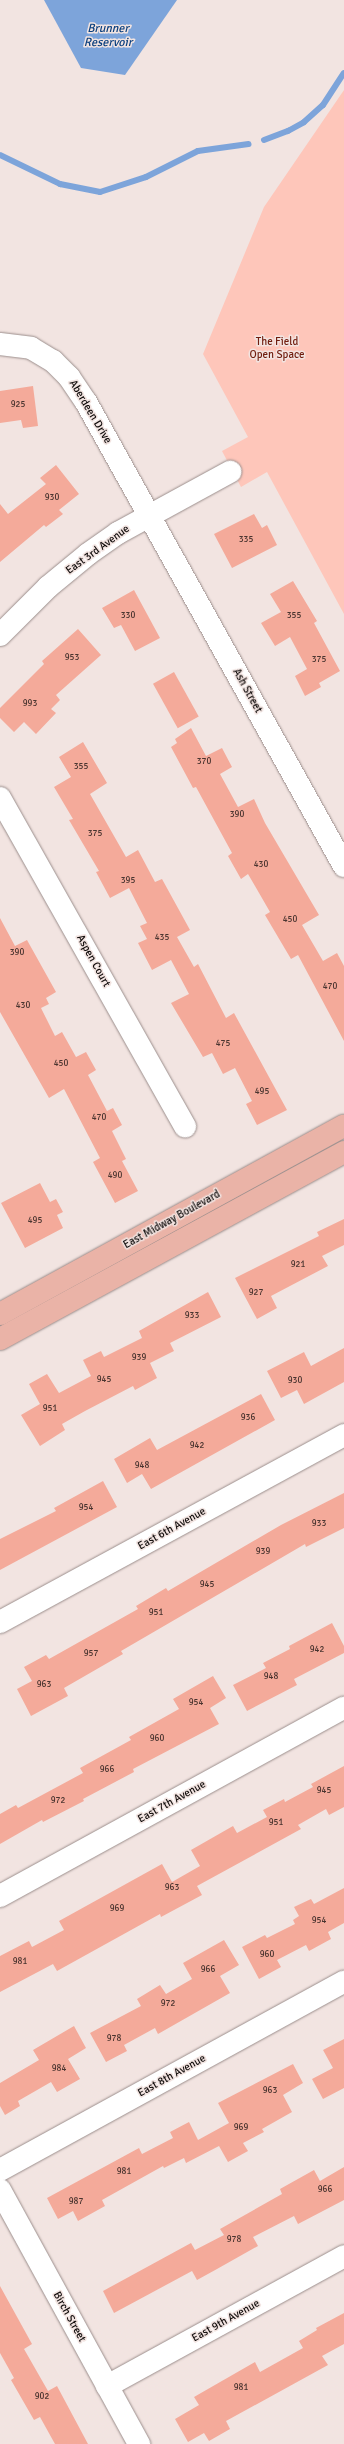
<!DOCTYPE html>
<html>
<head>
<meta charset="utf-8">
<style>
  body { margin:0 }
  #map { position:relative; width:344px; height:2444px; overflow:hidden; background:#f2e4e1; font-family:Signika,sans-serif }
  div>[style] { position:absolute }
  .green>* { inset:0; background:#fec6ba }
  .water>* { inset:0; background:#7da4da }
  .stream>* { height:6px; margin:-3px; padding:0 3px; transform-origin:3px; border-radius:3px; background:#7da4da }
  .building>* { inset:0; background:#f4aa9a; transform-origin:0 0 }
  .roads { filter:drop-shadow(0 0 1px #9b8e8c) drop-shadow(0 0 1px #9b8e8c) }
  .minor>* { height:22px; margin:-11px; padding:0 11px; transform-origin:11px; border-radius:11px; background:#fff }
  .major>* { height:22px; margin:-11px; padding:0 11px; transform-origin:11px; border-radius:11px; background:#eab3a7 }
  span { translate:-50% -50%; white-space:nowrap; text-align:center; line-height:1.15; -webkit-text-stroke:3px #f2e4e1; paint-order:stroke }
  .number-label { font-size:9px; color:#49342f }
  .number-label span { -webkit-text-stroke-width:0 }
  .park-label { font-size:11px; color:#711d0e }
  .street-label { font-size:11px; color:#100c0b }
  .water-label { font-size:12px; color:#0a3f7e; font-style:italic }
</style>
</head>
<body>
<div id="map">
  <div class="green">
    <i style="clip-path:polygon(344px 90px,344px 614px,267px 472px,241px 487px,222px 451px,248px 437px,203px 354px,264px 207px)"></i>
  </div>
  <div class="water">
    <i style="clip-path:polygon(44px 0,177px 0,125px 75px,81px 68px)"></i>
  </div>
  <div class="stream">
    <i style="left:264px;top:140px;width:26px;rotate:-21deg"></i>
    <i style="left:288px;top:131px;width:18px;rotate:-29deg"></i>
    <i style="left:304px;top:122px;width:25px;rotate:-42deg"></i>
    <i style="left:323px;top:105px;width:38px;rotate:-57deg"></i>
    <i style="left:0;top:155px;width:67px;rotate:25.8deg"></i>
    <i style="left:60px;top:184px;width:41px;rotate:11.3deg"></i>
    <i style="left:100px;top:192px;width:48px;rotate:-18.1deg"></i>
    <i style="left:146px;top:177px;width:58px;rotate:-26.6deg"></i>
    <i style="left:198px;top:151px;width:51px;rotate:-7.8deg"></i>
  </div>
  <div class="building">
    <i style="clip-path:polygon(33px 386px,38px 426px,23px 428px,21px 420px,0 423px,0 391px)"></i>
    <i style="clip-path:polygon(56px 465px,79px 494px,59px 510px,63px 514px,46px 527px,44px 525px,0 562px,0 504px,8px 514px,46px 484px,40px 478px)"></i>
    <i style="clip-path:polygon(254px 514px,262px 528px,267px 525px,277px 545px,232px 568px,214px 534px)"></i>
    <i style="clip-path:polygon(293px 581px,317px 621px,314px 623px,340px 671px,319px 683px,321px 687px,305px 696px,295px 676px,307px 669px,290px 637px,275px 646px,261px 623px,281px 612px,270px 594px)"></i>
    <i style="clip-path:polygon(134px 590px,160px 638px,135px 651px,121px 625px,114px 628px,102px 608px)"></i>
    <i style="clip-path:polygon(78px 629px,101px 655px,56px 695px,60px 700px,51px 709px,56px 713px,36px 734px,24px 722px,14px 732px,0 718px,0 708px,44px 664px,42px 661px)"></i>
    <i style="left:174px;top:672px;width:51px;height:24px;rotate:61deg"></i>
    <i style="clip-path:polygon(191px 728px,206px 756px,222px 748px,232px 767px,220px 774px,238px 807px,254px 799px,265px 823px,319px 915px,302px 925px,323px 961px,337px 953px,344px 966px,344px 1041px,298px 955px,291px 959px,265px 915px,270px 912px,248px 874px,241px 879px,228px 856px,232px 853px,196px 787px,193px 788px,171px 747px,177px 743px,175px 739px)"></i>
    <i style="clip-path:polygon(83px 742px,107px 783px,90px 794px,126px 857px,138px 850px,155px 882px,162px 879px,190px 930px,177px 937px,194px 967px,198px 964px,226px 1018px,234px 1013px,287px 1110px,257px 1125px,246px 1104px,252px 1101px,235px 1068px,223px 1074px,212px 1053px,203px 1057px,171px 1003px,189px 994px,171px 960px,152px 970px,138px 943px,147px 939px,140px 926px,147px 923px,129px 888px,110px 898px,96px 872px,99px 871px,69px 820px,73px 819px,54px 787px,71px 777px,59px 757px)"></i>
    <i style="clip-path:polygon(0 918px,15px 946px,27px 940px,56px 992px,46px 998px,49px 1004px,41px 1008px,55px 1036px,62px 1032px,76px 1057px,86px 1052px,96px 1070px,88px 1075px,107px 1111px,113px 1108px,122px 1125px,112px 1131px,126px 1159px,122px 1161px,138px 1191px,115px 1203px,93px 1162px,100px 1158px,64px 1089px,49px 1098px,0 1012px)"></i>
    <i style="clip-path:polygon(40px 1183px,50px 1202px,56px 1199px,63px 1212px,57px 1215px,63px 1228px,25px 1248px,1px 1203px)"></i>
    <i style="clip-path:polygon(344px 1219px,344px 1245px,322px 1256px,328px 1266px,271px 1296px,277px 1308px,257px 1319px,235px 1278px,319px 1236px,317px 1232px)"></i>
    <i style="clip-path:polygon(208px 1292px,221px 1317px,170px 1343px,174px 1351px,150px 1363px,157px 1378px,135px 1390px,133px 1386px,85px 1411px,62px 1424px,65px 1430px,40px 1446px,21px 1415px,40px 1404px,29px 1384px,47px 1374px,59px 1393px,91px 1376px,83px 1360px,101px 1351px,104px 1357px,142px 1338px,139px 1331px)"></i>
    <i style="clip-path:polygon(344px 1348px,344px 1382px,304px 1404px,297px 1390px,281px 1398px,267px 1371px,304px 1352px,311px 1366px)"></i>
    <i style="clip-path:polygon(261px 1394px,275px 1420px,151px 1489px,142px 1474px,127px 1483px,114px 1459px,150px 1438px,157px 1450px)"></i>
    <i style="clip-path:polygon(103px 1481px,117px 1507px,0 1570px,0 1539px,56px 1511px,54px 1508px)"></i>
    <i style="clip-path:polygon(344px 1493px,344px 1528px,306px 1547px,305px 1544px,121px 1651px,123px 1654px,64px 1688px,68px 1696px,31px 1716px,17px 1689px,32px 1681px,24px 1667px,46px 1655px,49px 1659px,138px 1609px,136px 1606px,166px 1588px,168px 1591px,281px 1525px)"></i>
    <i style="clip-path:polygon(332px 1623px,344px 1646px,344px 1653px,294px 1679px,297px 1685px,247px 1711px,233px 1685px,266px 1668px,263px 1663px,290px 1649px,289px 1646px)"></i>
    <i style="clip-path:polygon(213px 1676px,226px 1698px,210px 1708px,219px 1724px,133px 1769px,134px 1772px,83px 1799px,84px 1801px,43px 1822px,42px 1820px,0 1844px,0 1814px,16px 1805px,18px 1808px,83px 1773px,80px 1768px,131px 1740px,129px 1737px,179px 1709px,173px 1699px)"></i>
    <i style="clip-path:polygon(344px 1766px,344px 1807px,329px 1815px,326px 1809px,298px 1825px,301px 1829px,197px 1886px,202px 1895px,161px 1917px,160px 1914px,57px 1971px,53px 1964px,0 1992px,0 1956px,29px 1941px,32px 1947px,64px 1930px,59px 1921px,162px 1864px,172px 1882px,200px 1866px,191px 1850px,233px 1826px,237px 1833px,267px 1817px,263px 1810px,284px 1799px,285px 1802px,313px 1787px,311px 1784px)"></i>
    <i style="clip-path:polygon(344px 1888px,344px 1923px,328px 1932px,331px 1939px,309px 1951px,306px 1945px,277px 1960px,281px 1967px,259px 1979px,242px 1947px,265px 1935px,267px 1938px,295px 1924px,293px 1920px,299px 1916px,294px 1907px,311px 1899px,314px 1904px)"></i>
    <i style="clip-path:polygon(224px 1940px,239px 1965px,220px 1976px,230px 1993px,158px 2034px,155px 2028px,124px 2045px,127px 2051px,106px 2062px,90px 2033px,141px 2006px,137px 1999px,160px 1985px,166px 1994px,192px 1979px,183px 1963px)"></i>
    <i style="clip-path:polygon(74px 2026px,86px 2048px,68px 2059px,80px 2079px,57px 2092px,51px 2082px,18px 2101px,20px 2106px,5px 2115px,0 2106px,0 2083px,39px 2060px,33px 2050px)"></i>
    <i style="clip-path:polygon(344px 2039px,344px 2088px,323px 2099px,312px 2079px,333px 2068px,323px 2050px)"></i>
    <i style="clip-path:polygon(293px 2064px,303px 2083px,283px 2095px,292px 2112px,262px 2129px,264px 2132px,243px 2143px,248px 2151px,228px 2162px,219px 2146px,186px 2163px,184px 2158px,164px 2168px,163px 2166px,102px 2200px,105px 2206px,78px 2221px,73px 2211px,58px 2219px,47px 2198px,139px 2148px,142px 2154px,173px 2138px,170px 2132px,189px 2122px,198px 2140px,229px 2123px,218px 2103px)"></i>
    <i style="clip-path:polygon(344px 2167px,344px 2200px,298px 2224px,294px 2216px,253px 2237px,258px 2246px,217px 2269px,197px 2280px,192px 2271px,114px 2313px,103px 2291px,191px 2243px,195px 2250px,224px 2235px,220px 2229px,282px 2194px,280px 2189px,314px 2170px,320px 2181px)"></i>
    <i style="clip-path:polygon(0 2286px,32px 2344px,24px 2349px,48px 2391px,57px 2386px,88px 2444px,55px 2444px,40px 2417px,34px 2420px,11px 2380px,14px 2378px,0 2353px)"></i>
    <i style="clip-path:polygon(344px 2313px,344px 2344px,322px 2356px,328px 2365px,226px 2421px,230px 2429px,209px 2441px,204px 2433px,188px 2442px,175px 2419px,199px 2405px,194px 2397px,255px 2362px,260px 2372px,303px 2348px,299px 2341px,317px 2330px,316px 2328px)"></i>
  </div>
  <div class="roads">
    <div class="minor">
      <i style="left:0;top:344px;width:31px;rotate:7deg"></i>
      <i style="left:31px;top:348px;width:26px;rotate:31deg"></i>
      <i style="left:53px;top:361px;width:23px;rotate:45deg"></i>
      <i style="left:69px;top:377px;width:30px;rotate:56deg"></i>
      <i style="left:86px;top:402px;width:531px;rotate:60.92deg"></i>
      <i style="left:0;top:635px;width:68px;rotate:-45deg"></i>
      <i style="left:48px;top:587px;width:52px;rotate:-39.5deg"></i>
      <i style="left:88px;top:554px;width:37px;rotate:-35deg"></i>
      <i style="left:118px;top:533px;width:128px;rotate:-28.6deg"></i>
      <i style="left:0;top:798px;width:377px;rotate:60.6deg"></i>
      <i style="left:0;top:1622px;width:392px;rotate:-28.5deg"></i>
      <i style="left:0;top:1896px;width:392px;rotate:-28.7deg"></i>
      <i style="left:0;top:2170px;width:392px;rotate:-28.7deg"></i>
      <i style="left:0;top:2190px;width:290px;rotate:61.3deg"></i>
      <i style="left:107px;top:2386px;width:270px;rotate:-28.7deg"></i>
    </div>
    <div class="major">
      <i style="left:0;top:1314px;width:392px;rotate:-28.7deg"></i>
      <i style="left:0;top:1339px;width:392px;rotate:-28.5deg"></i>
    </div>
  </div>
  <div class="number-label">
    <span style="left:18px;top:405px">925</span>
    <span style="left:52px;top:498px">930</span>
    <span style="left:246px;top:540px">335</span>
    <span style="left:128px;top:616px">330</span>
    <span style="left:294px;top:616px">355</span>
    <span style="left:72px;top:658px">953</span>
    <span style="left:319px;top:660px">375</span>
    <span style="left:30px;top:704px">993</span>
    <span style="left:204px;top:762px">370</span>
    <span style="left:81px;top:767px">355</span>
    <span style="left:237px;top:815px">390</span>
    <span style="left:95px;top:834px">375</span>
    <span style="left:261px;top:865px">430</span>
    <span style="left:128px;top:881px">395</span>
    <span style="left:290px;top:920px">450</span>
    <span style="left:162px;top:938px">435</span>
    <span style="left:17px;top:953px">390</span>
    <span style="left:330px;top:987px">470</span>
    <span style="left:23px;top:1006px">430</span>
    <span style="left:223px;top:1044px">475</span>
    <span style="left:61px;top:1064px">450</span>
    <span style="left:262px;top:1092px">495</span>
    <span style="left:99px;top:1118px">470</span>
    <span style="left:115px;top:1176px">490</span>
    <span style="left:35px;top:1221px">495</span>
    <span style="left:298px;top:1265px">921</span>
    <span style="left:256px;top:1293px">927</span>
    <span style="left:192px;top:1316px">933</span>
    <span style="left:139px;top:1358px">939</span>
    <span style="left:104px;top:1380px">945</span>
    <span style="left:295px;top:1381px">930</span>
    <span style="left:50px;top:1409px">951</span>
    <span style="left:248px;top:1418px">936</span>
    <span style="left:197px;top:1446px">942</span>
    <span style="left:142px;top:1466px">948</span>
    <span style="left:86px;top:1508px">954</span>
    <span style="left:319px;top:1524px">933</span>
    <span style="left:263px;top:1552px">939</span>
    <span style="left:207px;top:1585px">945</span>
    <span style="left:156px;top:1613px">951</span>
    <span style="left:317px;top:1650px">942</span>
    <span style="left:91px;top:1654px">957</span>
    <span style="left:271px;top:1677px">948</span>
    <span style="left:44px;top:1685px">963</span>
    <span style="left:196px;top:1703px">954</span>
    <span style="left:157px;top:1739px">960</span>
    <span style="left:107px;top:1770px">966</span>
    <span style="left:324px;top:1791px">945</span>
    <span style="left:58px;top:1801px">972</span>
    <span style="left:276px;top:1823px">951</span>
    <span style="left:172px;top:1888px">963</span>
    <span style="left:117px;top:1909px">969</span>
    <span style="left:319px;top:1921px">954</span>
    <span style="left:267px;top:1955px">960</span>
    <span style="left:20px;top:1962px">981</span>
    <span style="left:208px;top:1970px">966</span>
    <span style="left:168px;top:2004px">972</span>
    <span style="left:114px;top:2039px">978</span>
    <span style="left:59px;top:2069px">984</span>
    <span style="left:270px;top:2091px">963</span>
    <span style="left:241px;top:2128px">969</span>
    <span style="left:124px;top:2172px">981</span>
    <span style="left:325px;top:2190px">966</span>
    <span style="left:76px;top:2202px">987</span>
    <span style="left:234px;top:2240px">978</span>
    <span style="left:241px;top:2388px">981</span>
    <span style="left:42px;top:2397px">902</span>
  </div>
  <div class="park-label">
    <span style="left:277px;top:349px">The Field<br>Open Space</span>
  </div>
  <div class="street-label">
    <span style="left:90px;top:412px;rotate:59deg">Aberdeen Drive</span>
    <span style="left:98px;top:550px;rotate:-36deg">East 3rd Avenue</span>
    <span style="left:247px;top:691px;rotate:61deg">Ash Street</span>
    <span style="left:93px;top:961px;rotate:61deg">Aspen Court</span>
    <span style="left:172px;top:1220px;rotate:-29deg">East Midway Boulevard</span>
    <span style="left:172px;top:1529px;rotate:-29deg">East 6th Avenue</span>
    <span style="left:172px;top:1802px;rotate:-29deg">East 7th Avenue</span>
    <span style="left:172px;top:2076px;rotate:-29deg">East 8th Avenue</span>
    <span style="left:69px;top:2317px;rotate:61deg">Birch Street</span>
    <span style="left:226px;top:2321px;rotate:-29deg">East 9th Avenue</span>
  </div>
  <div class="water-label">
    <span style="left:108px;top:36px">Brunner<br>Reservoir</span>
  </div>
</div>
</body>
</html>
